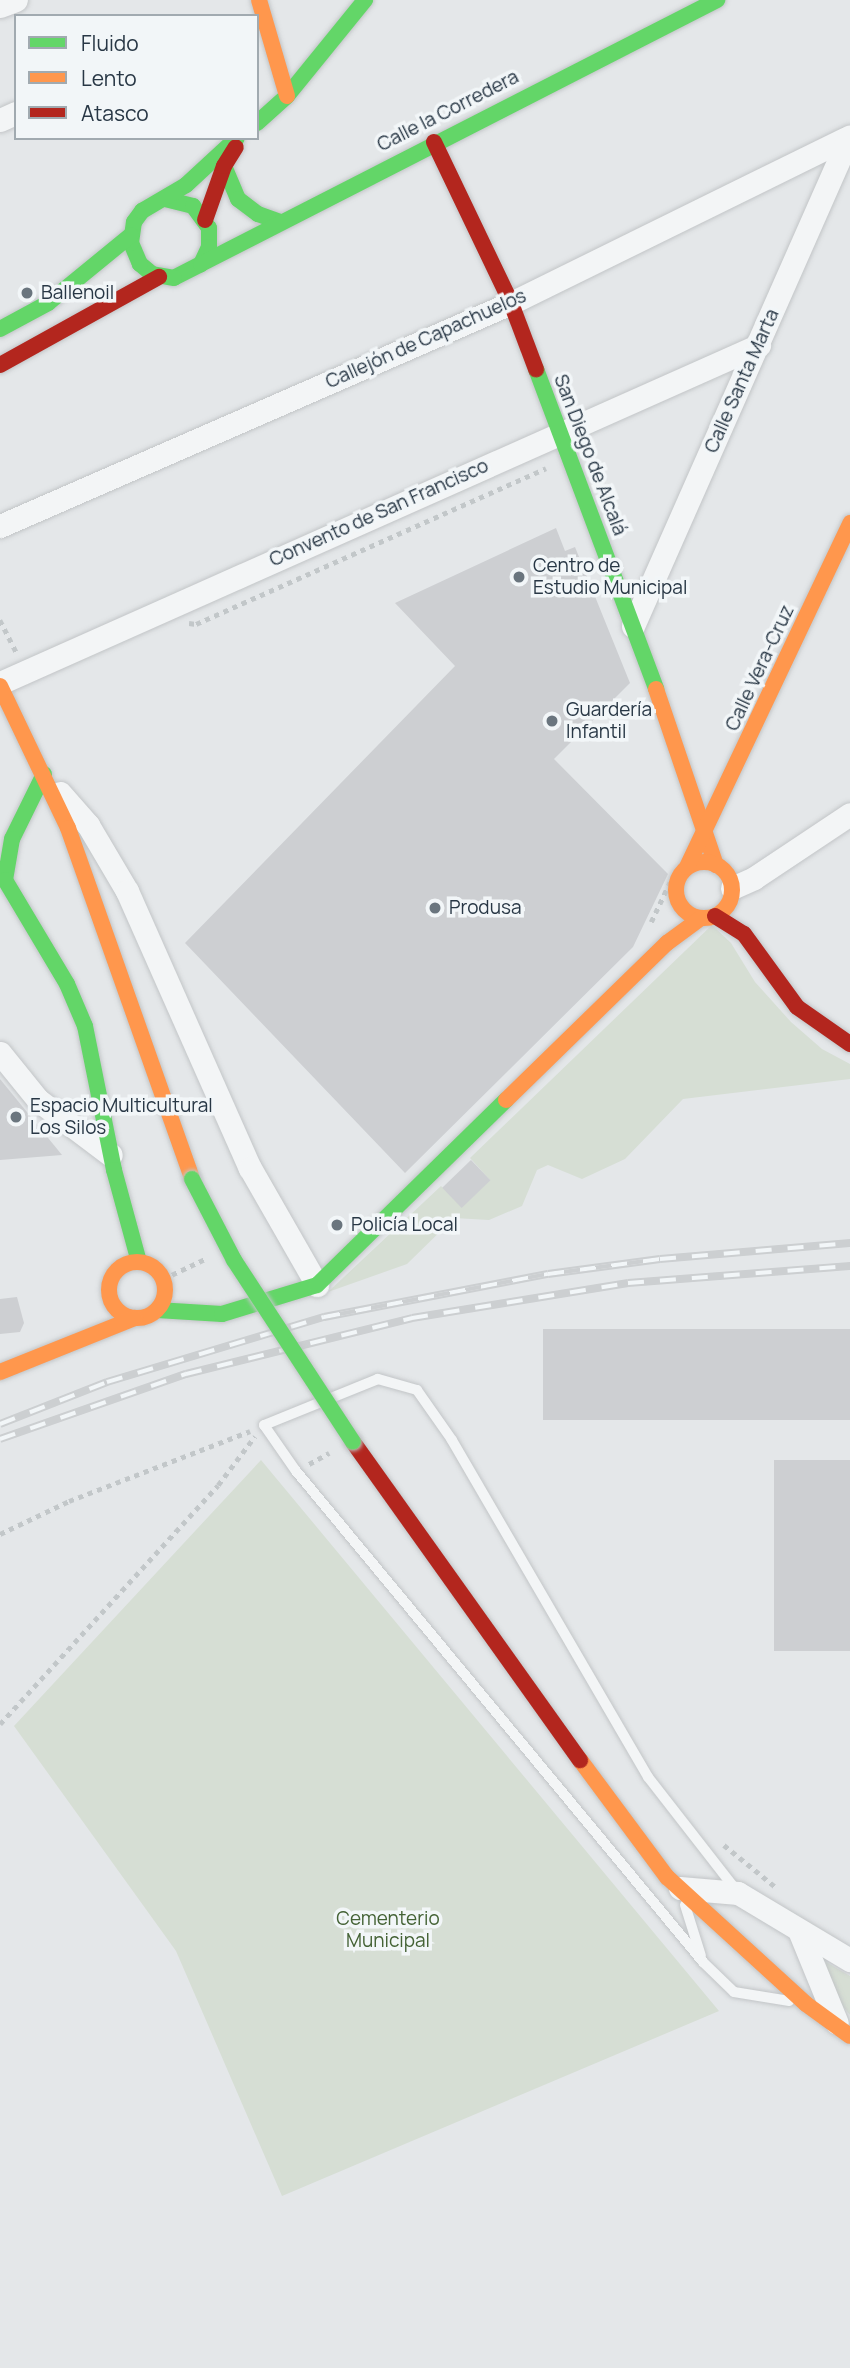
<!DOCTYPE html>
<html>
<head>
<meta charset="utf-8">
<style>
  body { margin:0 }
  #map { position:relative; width:850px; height:2368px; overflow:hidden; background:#e4e7e9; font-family:Manrope,sans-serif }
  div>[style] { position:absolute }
  .green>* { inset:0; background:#d6ded4 }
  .building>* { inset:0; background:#cdcfd2; transform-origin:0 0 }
  .path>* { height:4.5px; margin-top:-2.25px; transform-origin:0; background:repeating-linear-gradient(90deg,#c2c7c9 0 5px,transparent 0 10px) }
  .roads { filter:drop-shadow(0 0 2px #c2c5c7) drop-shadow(0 0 2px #c2c5c7) }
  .lane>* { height:10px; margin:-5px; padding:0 5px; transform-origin:5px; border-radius:5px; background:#f3f5f6 }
  .street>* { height:23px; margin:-11.5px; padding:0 11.5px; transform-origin:11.5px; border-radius:11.5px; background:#f3f5f6 }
  .fast>* { height:16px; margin:-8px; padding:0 8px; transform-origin:8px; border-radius:8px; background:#63d668 }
  .slow>* { height:16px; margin:-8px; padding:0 8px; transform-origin:8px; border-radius:8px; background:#ff974d }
  .slow>.ring { margin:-8px; padding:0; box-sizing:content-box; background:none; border:16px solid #ff974d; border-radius:50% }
  .jam>* { height:16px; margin:-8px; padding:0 8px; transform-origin:8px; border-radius:8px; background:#b3261e }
  .rail>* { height:8px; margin-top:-4px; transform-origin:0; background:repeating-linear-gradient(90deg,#f2f6f8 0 16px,#cccfd1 0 32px); box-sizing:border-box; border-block:2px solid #cccfd1 }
  .bridges { filter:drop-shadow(0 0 2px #c2c5c7) drop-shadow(0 0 2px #c2c5c7) }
  .fast-bridge>* { height:16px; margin:-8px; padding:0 8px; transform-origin:8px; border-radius:8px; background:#63d668 }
  .dots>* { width:19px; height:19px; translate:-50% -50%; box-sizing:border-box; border:4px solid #f2f6f8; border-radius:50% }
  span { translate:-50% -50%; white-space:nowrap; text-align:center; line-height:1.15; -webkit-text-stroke:7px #f2f6f8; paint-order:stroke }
  .street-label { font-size:19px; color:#283745 }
  .poi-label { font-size:19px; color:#283745 }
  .left { translate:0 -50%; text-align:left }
  .park-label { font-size:19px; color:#446235 }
  .legend { position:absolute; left:14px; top:14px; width:245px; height:126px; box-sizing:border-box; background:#f2f6f8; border:2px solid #a1aab0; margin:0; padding:9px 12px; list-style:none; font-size:21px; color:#283745 }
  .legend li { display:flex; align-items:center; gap:14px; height:35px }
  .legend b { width:35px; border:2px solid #a1aab0 }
</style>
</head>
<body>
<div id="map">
  <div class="green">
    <i style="clip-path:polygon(712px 925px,731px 943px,755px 982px,791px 1022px,822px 1049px,850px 1064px,850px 1079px,683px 1099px,625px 1159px,582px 1179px,548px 1165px,537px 1170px,522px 1206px,489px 1220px,454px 1218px,407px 1264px,328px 1292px,441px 1186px,462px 1207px,490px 1180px,470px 1158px)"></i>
    <i style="clip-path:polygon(261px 1460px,719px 2011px,282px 2196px,176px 1951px,14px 1726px)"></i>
    <i style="clip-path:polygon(826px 1962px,850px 1976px,850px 2015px,830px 1990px)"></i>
  </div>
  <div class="building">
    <i style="clip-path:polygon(556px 528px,565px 551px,575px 547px,630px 683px,554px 759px,668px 874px,633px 947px,405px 1173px,185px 943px,455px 666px,395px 603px)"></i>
    <i style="clip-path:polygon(0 1079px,62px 1155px,0 1160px)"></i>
    <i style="left:471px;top:1160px;width:28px;height:40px;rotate:46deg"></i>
    <i style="clip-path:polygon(17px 1297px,24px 1323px,20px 1332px,0 1334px,0 1299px)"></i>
    <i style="left:850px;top:1329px;width:91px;height:307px;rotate:90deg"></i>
    <i style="left:850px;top:1460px;width:191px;height:76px;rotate:90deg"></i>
  </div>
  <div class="path">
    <i style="left:0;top:620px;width:37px;rotate:63deg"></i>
    <i style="left:189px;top:623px;width:7px;rotate:8deg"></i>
    <i style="left:196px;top:624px;width:383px;rotate:-24deg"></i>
    <i style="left:651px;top:922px;width:44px;rotate:-64.6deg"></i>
    <i style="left:163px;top:1279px;width:47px;rotate:-25.5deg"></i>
    <i style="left:309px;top:1464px;width:23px;rotate:-29deg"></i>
    <i style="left:0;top:1534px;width:76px;rotate:-25.6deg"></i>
    <i style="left:69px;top:1501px;width:194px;rotate:-21.1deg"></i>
    <i style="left:0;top:1724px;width:323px;rotate:-47.6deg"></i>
    <i style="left:218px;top:1485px;width:61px;rotate:-52.9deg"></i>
    <i style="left:724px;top:1845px;width:68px;rotate:39.1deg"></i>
  </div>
  <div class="roads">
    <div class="lane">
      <i style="left:736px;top:1890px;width:143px;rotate:-127.9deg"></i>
      <i style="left:648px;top:1777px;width:390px;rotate:-120.2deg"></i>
      <i style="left:452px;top:1440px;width:61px;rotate:-125deg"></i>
      <i style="left:417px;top:1390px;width:41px;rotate:-164.2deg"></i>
      <i style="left:378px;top:1379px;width:123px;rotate:158deg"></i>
      <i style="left:264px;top:1425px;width:56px;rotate:55.2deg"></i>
      <i style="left:296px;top:1471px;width:638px;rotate:50.34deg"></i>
      <i style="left:703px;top:1962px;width:43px;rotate:44.1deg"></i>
      <i style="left:734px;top:1992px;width:56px;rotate:9.3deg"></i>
      <i style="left:685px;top:1905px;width:53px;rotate:72.6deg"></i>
    </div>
    <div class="street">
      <i style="left:0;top:6px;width:17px;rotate:-21deg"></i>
      <i style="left:0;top:120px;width:17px;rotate:-24deg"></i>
      <i style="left:0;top:526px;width:558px;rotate:-23.58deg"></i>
      <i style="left:511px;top:303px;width:372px;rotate:-26.2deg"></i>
      <i style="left:633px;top:626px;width:535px;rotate:-66.17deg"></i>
      <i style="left:0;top:683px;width:831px;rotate:-24deg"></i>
      <i style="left:60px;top:793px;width:43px;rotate:48.8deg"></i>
      <i style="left:88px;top:825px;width:77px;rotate:59.4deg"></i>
      <i style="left:127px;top:891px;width:303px;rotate:66.1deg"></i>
      <i style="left:250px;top:1168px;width:135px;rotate:60.2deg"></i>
      <i style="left:732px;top:888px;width:24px;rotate:-24deg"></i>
      <i style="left:754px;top:878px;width:115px;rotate:-33.7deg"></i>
      <i style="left:0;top:1053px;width:60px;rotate:51deg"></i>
      <i style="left:38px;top:1100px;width:91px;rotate:37deg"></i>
      <i style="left:680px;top:1888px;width:58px;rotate:4.9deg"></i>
      <i style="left:738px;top:1893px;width:131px;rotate:30.9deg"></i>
      <i style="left:800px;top:1933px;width:97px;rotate:67.7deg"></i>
    </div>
    <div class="fast">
      <i style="left:257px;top:123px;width:40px;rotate:-42deg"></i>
      <i style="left:287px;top:96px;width:124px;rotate:-50.9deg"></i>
      <i style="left:224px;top:166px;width:36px;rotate:67deg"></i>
      <i style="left:238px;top:199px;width:25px;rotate:37deg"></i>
      <i style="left:258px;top:214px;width:23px;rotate:20deg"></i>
      <i style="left:165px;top:199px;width:29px;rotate:14deg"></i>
      <i style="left:193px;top:206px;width:27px;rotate:54deg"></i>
      <i style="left:209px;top:228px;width:19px;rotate:90deg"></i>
      <i style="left:209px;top:247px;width:19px;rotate:115deg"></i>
      <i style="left:201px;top:264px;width:30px;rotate:153deg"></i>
      <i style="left:174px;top:278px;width:22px;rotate:-170deg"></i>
      <i style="left:152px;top:274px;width:16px;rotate:-140deg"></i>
      <i style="left:140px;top:264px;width:23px;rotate:-113deg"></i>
      <i style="left:131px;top:243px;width:21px;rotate:-82deg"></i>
      <i style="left:134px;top:222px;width:14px;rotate:-54deg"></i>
      <i style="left:142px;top:211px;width:51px;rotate:-30.6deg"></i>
      <i style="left:186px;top:185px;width:69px;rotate:-42.7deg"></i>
      <i style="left:201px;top:264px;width:580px;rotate:-27.1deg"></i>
      <i style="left:0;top:329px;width:55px;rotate:-28.4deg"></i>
      <i style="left:48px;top:303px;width:107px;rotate:-39.3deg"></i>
      <i style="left:536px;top:369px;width:342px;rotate:69.4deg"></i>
      <i style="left:44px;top:774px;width:72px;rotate:116.2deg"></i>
      <i style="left:12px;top:839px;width:42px;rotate:99.7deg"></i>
      <i style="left:5px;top:880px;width:121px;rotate:59.2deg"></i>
      <i style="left:67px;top:984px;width:46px;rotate:66.8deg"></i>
      <i style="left:85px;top:1026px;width:147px;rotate:78.6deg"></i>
      <i style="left:114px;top:1170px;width:95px;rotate:74.8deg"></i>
      <i style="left:157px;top:1310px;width:65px;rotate:3.5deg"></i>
      <i style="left:222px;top:1314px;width:99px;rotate:-17deg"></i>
      <i style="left:317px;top:1285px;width:264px;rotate:-44.4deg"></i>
    </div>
    <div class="slow">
      <i style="left:259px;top:0;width:100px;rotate:73.7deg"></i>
      <i style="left:0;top:686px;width:157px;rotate:64.4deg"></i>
      <i style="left:68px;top:828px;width:372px;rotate:70.5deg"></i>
      <i style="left:656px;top:689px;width:186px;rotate:71.2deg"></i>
      <i class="ring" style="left:676px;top:862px;width:40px;height:40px"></i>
      <i style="left:687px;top:867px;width:381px;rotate:-64.6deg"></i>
      <i style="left:506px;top:1100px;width:225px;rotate:-44.3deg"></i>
      <i style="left:667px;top:943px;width:42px;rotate:-36.3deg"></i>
      <i class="ring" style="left:109px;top:1262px;width:40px;height:40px"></i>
      <i style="left:0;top:1372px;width:145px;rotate:-21.8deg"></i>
      <i style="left:580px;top:1760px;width:146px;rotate:53.4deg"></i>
      <i style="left:667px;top:1877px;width:188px;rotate:42.4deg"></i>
      <i style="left:806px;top:2004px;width:54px;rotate:36deg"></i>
    </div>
    <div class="jam">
      <i style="left:434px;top:142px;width:178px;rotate:64.4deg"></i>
      <i style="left:511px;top:303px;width:71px;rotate:69.3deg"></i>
      <i style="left:205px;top:220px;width:57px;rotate:-70.6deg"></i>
      <i style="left:224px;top:166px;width:22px;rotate:-58deg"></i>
      <i style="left:0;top:365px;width:182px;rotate:-29deg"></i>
      <i style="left:715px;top:916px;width:34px;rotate:32deg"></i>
      <i style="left:744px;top:934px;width:90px;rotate:54deg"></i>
      <i style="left:797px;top:1007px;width:65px;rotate:34.9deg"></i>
      <i style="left:353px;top:1442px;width:391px;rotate:54.5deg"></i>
    </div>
  </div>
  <div class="rail">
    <i style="left:0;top:1424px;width:115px;rotate:-21.4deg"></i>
    <i style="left:107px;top:1382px;width:227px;rotate:-16.7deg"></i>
    <i style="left:324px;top:1317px;width:228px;rotate:-10.9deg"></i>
    <i style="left:548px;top:1274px;width:113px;rotate:-7.6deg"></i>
    <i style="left:660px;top:1259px;width:191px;rotate:-4.8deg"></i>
    <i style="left:0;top:1439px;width:197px;rotate:-19.3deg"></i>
    <i style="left:186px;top:1374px;width:233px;rotate:-13.9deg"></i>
    <i style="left:412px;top:1318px;width:219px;rotate:-9.2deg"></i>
    <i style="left:628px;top:1283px;width:223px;rotate:-4.4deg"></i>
  </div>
  <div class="bridges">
    <div class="fast-bridge">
      <i style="left:192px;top:1179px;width:91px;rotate:62.6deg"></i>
      <i style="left:234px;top:1260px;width:217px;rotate:56.8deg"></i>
    </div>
  </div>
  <div class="dots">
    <i style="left:27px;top:293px;background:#6a757e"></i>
    <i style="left:519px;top:577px;background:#6a757e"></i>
    <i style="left:552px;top:721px;background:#6a757e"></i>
    <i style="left:435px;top:908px;background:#6a757e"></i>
    <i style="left:16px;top:1117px;background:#6a757e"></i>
    <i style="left:337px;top:1225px;background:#6a757e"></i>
  </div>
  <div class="street-label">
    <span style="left:448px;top:111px;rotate:-27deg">Calle la Corredera</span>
    <span style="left:426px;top:339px;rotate:-24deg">Callejón de Capachuelos</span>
    <span style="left:742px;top:381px;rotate:-66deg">Calle Santa Marta</span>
    <span style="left:590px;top:455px;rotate:69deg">San Diego de Alcalá</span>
    <span style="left:379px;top:513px;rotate:-24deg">Convento de San Francisco</span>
    <span style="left:760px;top:668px;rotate:-65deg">Calle Vera-Cruz</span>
  </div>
  <div class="poi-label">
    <span class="left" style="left:41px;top:293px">Ballenoil</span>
    <span class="left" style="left:533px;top:577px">Centro de<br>Estudio Municipal</span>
    <span class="left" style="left:566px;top:721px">Guardería<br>Infantil</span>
    <span class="left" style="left:449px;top:908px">Produsa</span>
    <span class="left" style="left:30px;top:1117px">Espacio Multicultural<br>Los Silos</span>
    <span class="left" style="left:351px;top:1225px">Policía Local</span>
  </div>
  <div class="park-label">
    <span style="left:388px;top:1930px">Cementerio<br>Municipal</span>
  </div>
  <ul class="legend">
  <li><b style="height:9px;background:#63d668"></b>Fluido</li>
  <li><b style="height:9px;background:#ff974d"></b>Lento</li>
  <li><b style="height:9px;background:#b3261e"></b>Atasco</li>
  </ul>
</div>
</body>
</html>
